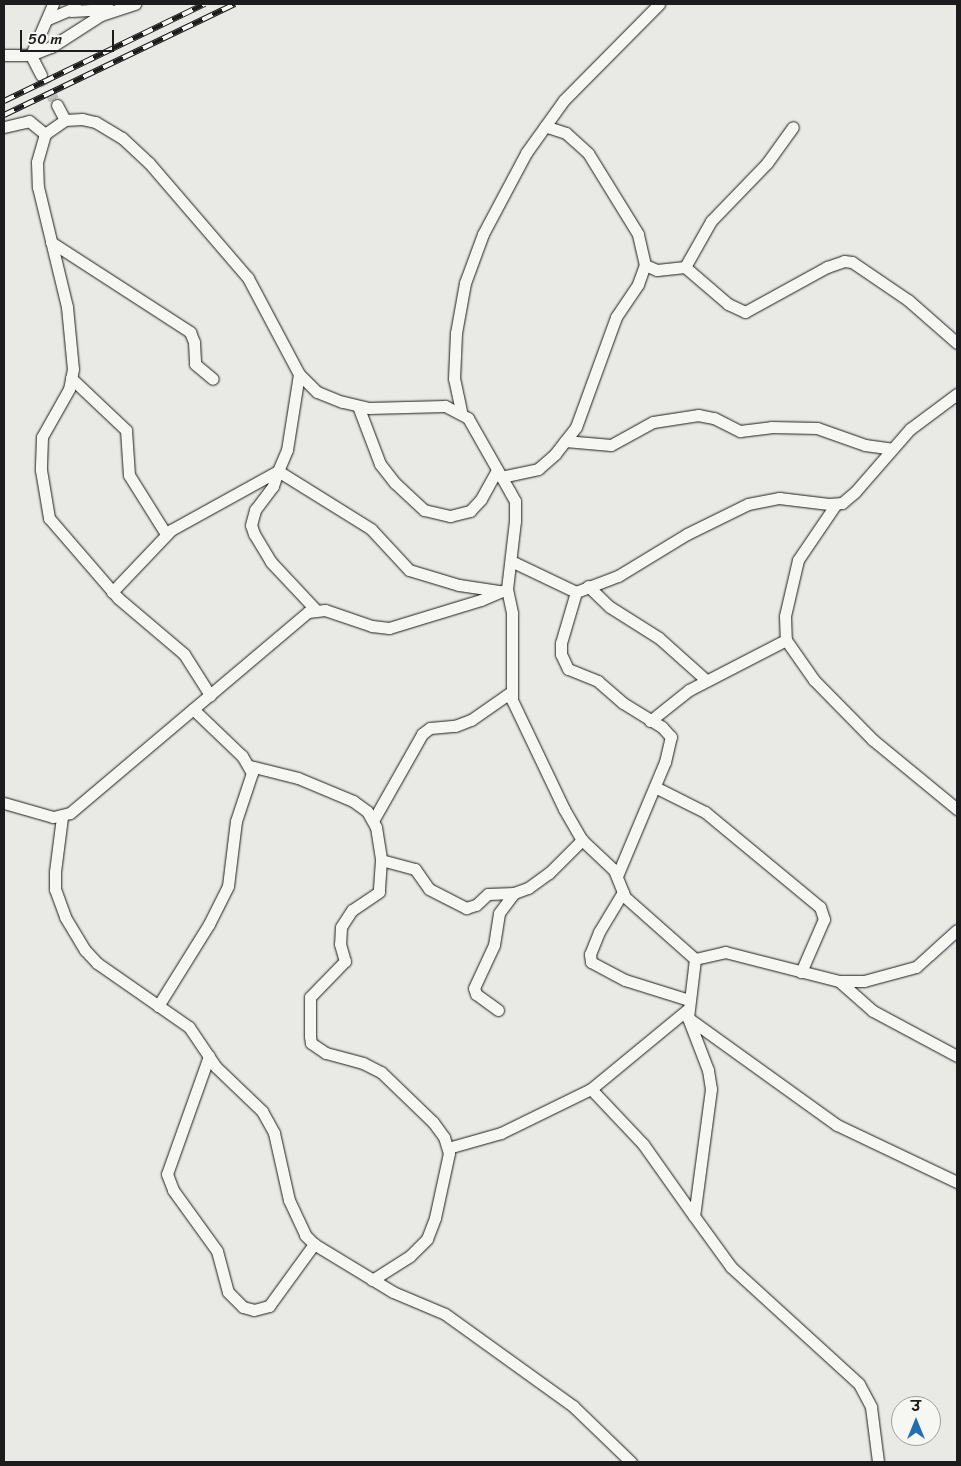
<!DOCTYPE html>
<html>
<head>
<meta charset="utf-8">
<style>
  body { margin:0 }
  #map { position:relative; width:961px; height:1466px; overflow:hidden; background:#e9e9e5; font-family:Sriracha,"Playpen Sans Deva",sans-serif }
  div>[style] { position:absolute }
  .minor-tunnel>* { height:11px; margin-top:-5.5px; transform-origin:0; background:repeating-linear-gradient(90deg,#c0c0bd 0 11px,transparent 0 16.5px) }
  .roads { filter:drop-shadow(0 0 1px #1c1c1c) drop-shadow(0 0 1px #1c1c1c) }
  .minor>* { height:11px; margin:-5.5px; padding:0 5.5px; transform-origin:5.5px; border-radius:5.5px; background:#f6f6f2 }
  .rail>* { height:5.5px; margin-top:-2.75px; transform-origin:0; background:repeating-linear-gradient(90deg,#f6f6f2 0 11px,#1c1c1c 0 22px); box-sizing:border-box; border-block:1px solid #1c1c1c }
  span { translate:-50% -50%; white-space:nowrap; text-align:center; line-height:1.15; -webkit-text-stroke:4px #f6f6f2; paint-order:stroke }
  .frame { position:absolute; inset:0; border:5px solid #1c1c1c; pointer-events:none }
  .north { position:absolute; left:891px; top:1396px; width:50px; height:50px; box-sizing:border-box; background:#f6f6f2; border:1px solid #9f9f9c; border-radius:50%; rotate:0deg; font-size:14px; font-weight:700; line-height:20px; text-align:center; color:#1c1c1c }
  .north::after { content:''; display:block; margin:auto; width:18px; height:22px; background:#1f6fb2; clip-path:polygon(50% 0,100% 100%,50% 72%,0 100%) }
  .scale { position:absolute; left:20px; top:30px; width:94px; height:22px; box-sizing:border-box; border:2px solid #1c1c1c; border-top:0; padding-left:6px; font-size:15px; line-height:18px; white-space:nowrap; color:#1c1c1c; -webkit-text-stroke:4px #f6f6f2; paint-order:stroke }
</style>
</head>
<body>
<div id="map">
  <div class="minor-tunnel">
    <i style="left:41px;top:75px;width:34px;rotate:62deg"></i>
  </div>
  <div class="roads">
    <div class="minor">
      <i style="left:71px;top:11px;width:38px;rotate:-3deg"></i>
      <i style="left:48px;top:19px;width:30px;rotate:-23deg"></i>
      <i style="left:4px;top:55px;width:27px"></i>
      <i style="left:31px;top:55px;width:22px;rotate:-22deg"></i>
      <i style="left:51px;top:47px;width:59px;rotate:-32.6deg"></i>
      <i style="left:101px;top:15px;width:36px;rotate:-18deg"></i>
      <i style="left:41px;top:75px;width:22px;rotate:-117deg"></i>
      <i style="left:31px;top:55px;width:56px;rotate:-66.7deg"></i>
      <i style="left:65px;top:120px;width:24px;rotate:145deg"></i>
      <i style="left:45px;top:134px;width:29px;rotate:106deg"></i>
      <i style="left:37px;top:162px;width:25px;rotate:88deg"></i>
      <i style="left:38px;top:187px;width:123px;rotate:76.4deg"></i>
      <i style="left:67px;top:307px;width:62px;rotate:84.5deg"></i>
      <i style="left:73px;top:369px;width:20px;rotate:101deg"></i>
      <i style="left:69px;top:389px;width:55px;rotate:119.4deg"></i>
      <i style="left:42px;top:437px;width:33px;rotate:92deg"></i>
      <i style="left:41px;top:470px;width:49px;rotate:80.5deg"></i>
      <i style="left:49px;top:518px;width:106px;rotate:49.2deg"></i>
      <i style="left:118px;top:598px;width:87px;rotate:40.3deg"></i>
      <i style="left:184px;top:654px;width:49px;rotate:57.6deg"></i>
      <i style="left:4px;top:127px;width:26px;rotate:-13deg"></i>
      <i style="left:29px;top:121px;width:21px;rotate:39deg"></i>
      <i style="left:51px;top:242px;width:166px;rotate:32.9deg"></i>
      <i style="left:190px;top:332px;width:11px;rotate:68deg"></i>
      <i style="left:194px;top:342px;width:22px;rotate:87deg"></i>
      <i style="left:195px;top:364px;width:23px;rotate:40deg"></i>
      <i style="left:645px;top:265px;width:13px;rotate:23deg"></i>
      <i style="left:657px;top:270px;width:28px;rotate:-6deg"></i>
      <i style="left:685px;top:267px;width:57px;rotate:40.7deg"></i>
      <i style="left:728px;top:304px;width:19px;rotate:25deg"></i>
      <i style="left:745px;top:312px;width:94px;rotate:-28.8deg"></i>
      <i style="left:827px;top:267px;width:18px;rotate:-19deg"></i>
      <i style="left:844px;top:261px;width:8px;rotate:7deg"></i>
      <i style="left:852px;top:262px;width:68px;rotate:34.2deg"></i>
      <i style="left:908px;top:300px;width:65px;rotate:41.3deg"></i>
      <i style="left:685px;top:267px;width:53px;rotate:-60.5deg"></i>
      <i style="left:711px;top:221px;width:81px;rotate:-46deg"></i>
      <i style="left:767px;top:163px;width:44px;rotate:-54.2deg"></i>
      <i style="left:71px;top:378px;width:76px;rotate:43.4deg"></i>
      <i style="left:126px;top:430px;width:45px;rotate:86.2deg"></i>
      <i style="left:129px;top:475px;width:70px;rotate:57.9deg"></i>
      <i style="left:358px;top:406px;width:62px;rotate:69.2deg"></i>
      <i style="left:380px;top:464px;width:24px;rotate:52deg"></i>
      <i style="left:395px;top:483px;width:40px;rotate:43deg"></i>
      <i style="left:424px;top:510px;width:27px;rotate:13deg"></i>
      <i style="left:450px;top:516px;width:21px;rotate:-14deg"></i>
      <i style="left:470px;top:511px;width:16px;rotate:-47deg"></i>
      <i style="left:481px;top:499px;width:33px;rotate:-61deg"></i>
      <i style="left:461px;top:411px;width:33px;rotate:-102deg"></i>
      <i style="left:454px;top:379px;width:46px;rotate:-87.5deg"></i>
      <i style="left:456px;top:333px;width:51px;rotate:-79.8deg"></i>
      <i style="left:465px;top:283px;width:52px;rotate:-69.8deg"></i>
      <i style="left:483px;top:234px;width:92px;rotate:-62deg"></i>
      <i style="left:526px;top:153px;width:65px;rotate:-54.4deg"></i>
      <i style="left:564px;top:100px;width:135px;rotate:-45.3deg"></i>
      <i style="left:565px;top:441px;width:46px;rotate:5deg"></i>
      <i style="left:611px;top:445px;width:48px;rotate:-28.7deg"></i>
      <i style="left:653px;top:422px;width:46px;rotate:-8.8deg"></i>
      <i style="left:698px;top:415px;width:16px;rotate:11deg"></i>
      <i style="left:714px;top:418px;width:29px;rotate:27deg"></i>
      <i style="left:740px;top:431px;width:31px;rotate:-7deg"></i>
      <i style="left:771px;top:427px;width:46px;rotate:1.2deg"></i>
      <i style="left:817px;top:428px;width:51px;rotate:19.5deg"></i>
      <i style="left:865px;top:445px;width:27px;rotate:8deg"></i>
      <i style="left:501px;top:477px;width:38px;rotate:-12deg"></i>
      <i style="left:538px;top:469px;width:23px;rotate:-41deg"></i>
      <i style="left:555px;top:454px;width:34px;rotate:-52deg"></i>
      <i style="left:576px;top:427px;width:117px;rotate:-70deg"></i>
      <i style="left:616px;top:317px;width:40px;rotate:-56deg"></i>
      <i style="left:638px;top:284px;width:20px;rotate:-70deg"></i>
      <i style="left:645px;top:265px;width:32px;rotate:-103deg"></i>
      <i style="left:638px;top:234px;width:95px;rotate:-121.7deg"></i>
      <i style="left:588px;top:153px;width:30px;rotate:-138deg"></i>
      <i style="left:566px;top:133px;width:22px;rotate:-162deg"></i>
      <i style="left:836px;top:504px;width:68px;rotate:124.2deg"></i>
      <i style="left:798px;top:560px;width:57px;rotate:103.1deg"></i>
      <i style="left:785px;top:616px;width:24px;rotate:88deg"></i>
      <i style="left:786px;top:640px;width:49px;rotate:55deg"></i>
      <i style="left:814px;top:680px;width:84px;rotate:45.5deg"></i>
      <i style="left:873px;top:740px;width:109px;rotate:39.4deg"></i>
      <i style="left:511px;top:561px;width:72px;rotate:25.5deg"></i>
      <i style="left:588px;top:586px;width:30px;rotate:44deg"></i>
      <i style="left:610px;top:607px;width:58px;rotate:32.3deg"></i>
      <i style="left:659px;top:638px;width:63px;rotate:41.8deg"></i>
      <i style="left:507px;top:589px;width:25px;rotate:78deg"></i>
      <i style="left:512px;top:613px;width:87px;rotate:90deg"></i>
      <i style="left:512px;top:700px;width:121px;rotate:64.5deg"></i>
      <i style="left:564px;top:809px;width:36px;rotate:60deg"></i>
      <i style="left:582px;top:840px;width:44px;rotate:43.2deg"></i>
      <i style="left:614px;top:870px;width:29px;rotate:68deg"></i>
      <i style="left:625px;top:897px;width:94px;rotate:41.5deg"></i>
      <i style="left:695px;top:959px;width:59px;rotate:96.8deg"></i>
      <i style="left:688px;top:1018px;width:56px;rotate:69deg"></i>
      <i style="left:708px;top:1070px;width:19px;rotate:81deg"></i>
      <i style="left:711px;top:1089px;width:128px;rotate:97.6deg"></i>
      <i style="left:694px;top:1216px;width:63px;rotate:54deg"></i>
      <i style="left:731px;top:1267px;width:173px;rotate:42.4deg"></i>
      <i style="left:859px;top:1384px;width:26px;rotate:62deg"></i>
      <i style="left:871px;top:1407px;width:55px;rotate:82.7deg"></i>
      <i style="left:112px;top:592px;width:86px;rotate:-46.4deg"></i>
      <i style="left:171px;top:530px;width:122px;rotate:-28.9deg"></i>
      <i style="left:278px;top:471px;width:23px;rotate:-67deg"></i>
      <i style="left:287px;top:450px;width:77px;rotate:-81deg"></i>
      <i style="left:316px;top:610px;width:66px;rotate:-133.2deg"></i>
      <i style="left:271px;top:562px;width:33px;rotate:-121deg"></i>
      <i style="left:254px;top:534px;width:9px;rotate:-108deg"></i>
      <i style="left:251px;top:525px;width:16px;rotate:-75deg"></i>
      <i style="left:255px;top:510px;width:30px;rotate:-53deg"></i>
      <i style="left:273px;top:486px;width:16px;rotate:-72deg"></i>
      <i style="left:278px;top:471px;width:110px;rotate:31.9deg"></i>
      <i style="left:371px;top:529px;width:56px;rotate:47.2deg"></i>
      <i style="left:409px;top:570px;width:52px;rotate:16.7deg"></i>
      <i style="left:459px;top:585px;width:40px;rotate:8.5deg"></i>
      <i style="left:650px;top:721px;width:50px;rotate:-38.5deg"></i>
      <i style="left:689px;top:690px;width:109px;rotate:-27.3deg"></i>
      <i style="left:250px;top:766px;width:49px;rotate:14deg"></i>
      <i style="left:298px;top:778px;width:60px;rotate:22.7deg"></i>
      <i style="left:353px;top:801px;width:17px;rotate:36deg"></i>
      <i style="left:367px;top:811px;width:18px;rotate:61deg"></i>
      <i style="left:376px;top:827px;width:33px;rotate:81deg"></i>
      <i style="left:381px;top:860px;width:32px;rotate:94deg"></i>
      <i style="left:379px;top:892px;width:32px;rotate:146deg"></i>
      <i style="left:352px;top:910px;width:20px;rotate:123deg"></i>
      <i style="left:341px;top:927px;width:17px;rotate:93deg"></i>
      <i style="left:340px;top:944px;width:18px;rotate:74deg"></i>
      <i style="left:345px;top:961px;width:50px;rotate:134.2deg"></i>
      <i style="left:310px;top:997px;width:39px;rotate:90deg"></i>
      <i style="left:310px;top:1036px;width:7px;rotate:82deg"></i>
      <i style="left:311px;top:1043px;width:18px;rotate:34deg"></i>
      <i style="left:326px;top:1053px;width:38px;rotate:15deg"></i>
      <i style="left:363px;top:1063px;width:20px;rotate:27deg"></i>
      <i style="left:381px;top:1072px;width:72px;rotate:43.9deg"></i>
      <i style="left:433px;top:1122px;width:19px;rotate:54deg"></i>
      <i style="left:444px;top:1137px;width:17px;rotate:73deg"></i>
      <i style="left:449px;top:1153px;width:66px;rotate:102.2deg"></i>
      <i style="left:435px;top:1218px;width:22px;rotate:111deg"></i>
      <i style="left:427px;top:1239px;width:24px;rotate:135deg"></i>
      <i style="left:410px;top:1256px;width:45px;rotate:147.7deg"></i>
      <i style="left:655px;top:787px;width:56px;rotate:26.6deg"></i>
      <i style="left:705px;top:812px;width:149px;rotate:39.6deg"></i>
      <i style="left:820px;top:907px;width:13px;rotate:72deg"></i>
      <i style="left:824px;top:919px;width:58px;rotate:113.5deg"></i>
      <i style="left:4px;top:803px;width:51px;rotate:15.9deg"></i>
      <i style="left:53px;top:817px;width:17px;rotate:-13deg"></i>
      <i style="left:70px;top:813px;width:312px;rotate:-40.2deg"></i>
      <i style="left:308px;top:612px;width:17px;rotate:-7deg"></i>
      <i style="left:325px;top:610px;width:50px;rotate:18.8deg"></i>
      <i style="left:372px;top:626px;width:17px;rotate:7deg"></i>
      <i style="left:389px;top:628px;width:96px;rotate:-16.9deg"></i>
      <i style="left:481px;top:600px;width:28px;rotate:-23deg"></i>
      <i style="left:507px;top:589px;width:68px;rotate:-83.3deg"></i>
      <i style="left:515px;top:521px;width:20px;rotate:-90deg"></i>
      <i style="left:515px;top:501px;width:10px;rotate:-119deg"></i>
      <i style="left:510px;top:492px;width:85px;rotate:-119.6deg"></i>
      <i style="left:468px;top:418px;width:26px;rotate:-152deg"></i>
      <i style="left:445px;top:406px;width:76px;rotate:178.5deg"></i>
      <i style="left:369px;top:408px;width:28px;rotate:-167deg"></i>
      <i style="left:342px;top:402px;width:27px;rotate:-158deg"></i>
      <i style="left:317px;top:392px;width:25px;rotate:-135deg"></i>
      <i style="left:299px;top:374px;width:109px;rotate:-118deg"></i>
      <i style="left:248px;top:278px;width:152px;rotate:-130.7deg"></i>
      <i style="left:149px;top:163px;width:37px;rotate:-137deg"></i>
      <i style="left:122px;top:138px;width:31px;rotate:-149deg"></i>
      <i style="left:95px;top:122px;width:13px;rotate:-167deg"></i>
      <i style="left:82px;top:119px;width:17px;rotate:177deg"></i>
      <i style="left:65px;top:120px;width:17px;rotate:-118deg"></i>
      <i style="left:62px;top:817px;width:55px;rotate:97.3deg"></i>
      <i style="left:55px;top:872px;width:17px;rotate:90deg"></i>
      <i style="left:55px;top:889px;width:30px;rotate:70deg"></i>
      <i style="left:65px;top:917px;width:39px;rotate:59deg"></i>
      <i style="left:85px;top:950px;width:18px;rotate:47deg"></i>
      <i style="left:97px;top:963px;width:112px;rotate:34.8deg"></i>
      <i style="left:189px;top:1027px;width:48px;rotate:56deg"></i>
      <i style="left:216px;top:1067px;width:64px;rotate:43.7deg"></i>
      <i style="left:262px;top:1111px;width:25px;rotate:61deg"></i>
      <i style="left:274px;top:1133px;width:69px;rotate:77.4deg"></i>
      <i style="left:289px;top:1200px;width:38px;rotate:65deg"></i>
      <i style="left:305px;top:1235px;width:13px;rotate:45deg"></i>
      <i style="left:314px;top:1244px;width:92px;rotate:31.3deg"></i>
      <i style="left:393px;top:1292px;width:56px;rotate:22.9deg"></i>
      <i style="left:445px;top:1314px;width:158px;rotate:35.7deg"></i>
      <i style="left:573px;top:1406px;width:81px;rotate:44deg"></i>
      <i style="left:374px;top:819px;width:98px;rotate:-60.5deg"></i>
      <i style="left:422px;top:734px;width:10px;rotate:-37deg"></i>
      <i style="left:430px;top:728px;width:25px;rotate:-5deg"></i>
      <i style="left:455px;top:726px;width:17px;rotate:-21deg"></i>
      <i style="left:471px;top:720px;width:49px;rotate:-35deg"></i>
      <i style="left:381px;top:860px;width:35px;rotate:15deg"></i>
      <i style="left:415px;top:869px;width:24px;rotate:55deg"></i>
      <i style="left:429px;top:889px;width:42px;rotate:27.2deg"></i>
      <i style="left:466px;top:908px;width:10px;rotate:-17deg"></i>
      <i style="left:476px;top:905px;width:16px;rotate:-43deg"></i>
      <i style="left:488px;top:894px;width:26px;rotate:-2deg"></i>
      <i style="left:617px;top:876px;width:124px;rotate:-67.2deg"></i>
      <i style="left:665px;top:762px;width:26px;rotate:-77deg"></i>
      <i style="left:671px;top:737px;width:13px;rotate:-132deg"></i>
      <i style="left:662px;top:727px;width:46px;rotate:-148.4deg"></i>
      <i style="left:623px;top:703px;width:33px;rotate:-139deg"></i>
      <i style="left:598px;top:681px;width:32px;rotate:-158deg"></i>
      <i style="left:568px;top:669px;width:17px;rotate:-115deg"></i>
      <i style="left:561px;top:654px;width:11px;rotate:-90deg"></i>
      <i style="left:561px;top:643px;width:53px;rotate:-73.6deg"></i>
      <i style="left:576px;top:592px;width:45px;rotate:-20.9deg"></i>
      <i style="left:618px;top:576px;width:81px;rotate:-31.3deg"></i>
      <i style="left:687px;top:534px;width:68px;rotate:-26.2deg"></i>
      <i style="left:748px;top:504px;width:32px;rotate:-11deg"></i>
      <i style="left:779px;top:498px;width:50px;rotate:6.8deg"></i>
      <i style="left:829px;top:504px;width:13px;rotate:-4deg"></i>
      <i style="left:842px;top:503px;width:17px;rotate:-40deg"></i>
      <i style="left:855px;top:492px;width:84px;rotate:-48.9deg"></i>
      <i style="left:910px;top:429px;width:59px;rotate:-36.7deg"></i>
      <i style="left:623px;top:892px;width:47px;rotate:121deg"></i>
      <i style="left:599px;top:932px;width:24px;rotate:112deg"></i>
      <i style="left:590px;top:954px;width:8px;rotate:83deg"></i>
      <i style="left:591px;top:962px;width:38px;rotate:28deg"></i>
      <i style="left:625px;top:980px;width:67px;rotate:17.4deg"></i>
      <i style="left:695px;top:959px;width:31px;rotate:-13deg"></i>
      <i style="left:725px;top:952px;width:118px;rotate:14.3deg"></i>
      <i style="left:839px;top:981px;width:25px"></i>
      <i style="left:864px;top:981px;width:54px;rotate:-15.1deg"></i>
      <i style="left:916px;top:967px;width:55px;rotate:-42.1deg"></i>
      <i style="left:839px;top:981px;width:45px;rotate:41.4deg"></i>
      <i style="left:873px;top:1011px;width:95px;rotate:28.2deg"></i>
      <i style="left:158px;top:1006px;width:97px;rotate:-58.1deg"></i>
      <i style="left:209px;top:924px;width:42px;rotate:-63.4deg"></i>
      <i style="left:228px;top:886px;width:65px;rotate:-83deg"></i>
      <i style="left:236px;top:821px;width:51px;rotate:-71.6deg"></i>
      <i style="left:252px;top:773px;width:20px;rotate:-120deg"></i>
      <i style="left:242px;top:756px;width:68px;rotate:-136.2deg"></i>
      <i style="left:498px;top:1010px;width:27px;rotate:-144deg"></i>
      <i style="left:476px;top:994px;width:6px;rotate:-108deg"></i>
      <i style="left:474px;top:988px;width:47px;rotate:-65.1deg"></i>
      <i style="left:494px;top:945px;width:32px;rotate:-81deg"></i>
      <i style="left:499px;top:913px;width:25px;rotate:-53deg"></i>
      <i style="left:514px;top:893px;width:15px;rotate:-20deg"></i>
      <i style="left:528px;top:888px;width:26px;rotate:-36deg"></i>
      <i style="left:549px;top:873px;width:47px;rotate:-45deg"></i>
      <i style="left:688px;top:1018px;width:183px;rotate:35.7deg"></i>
      <i style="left:837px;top:1125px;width:133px;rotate:25.4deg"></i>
      <i style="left:209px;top:1056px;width:125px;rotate:109.6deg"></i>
      <i style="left:167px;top:1174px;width:17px;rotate:69deg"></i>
      <i style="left:173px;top:1190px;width:75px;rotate:54.2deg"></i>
      <i style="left:217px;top:1251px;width:42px;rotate:75deg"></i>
      <i style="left:228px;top:1292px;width:21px;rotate:45deg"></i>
      <i style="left:243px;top:1307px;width:11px;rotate:15deg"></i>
      <i style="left:254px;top:1310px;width:16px;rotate:-15deg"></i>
      <i style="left:269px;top:1306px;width:77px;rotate:-54deg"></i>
      <i style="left:591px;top:1089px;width:76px;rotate:46.6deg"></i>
      <i style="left:643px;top:1144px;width:88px;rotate:54.7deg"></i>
      <i style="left:448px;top:1148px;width:55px;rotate:-15.8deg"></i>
      <i style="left:501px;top:1133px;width:100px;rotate:-26.1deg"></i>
      <i style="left:591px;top:1089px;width:124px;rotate:-39.5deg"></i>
    </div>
  </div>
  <div class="rail">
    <i style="left:4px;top:101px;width:223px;rotate:-25.8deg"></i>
    <i style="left:4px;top:115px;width:256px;rotate:-25.7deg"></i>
  </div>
  <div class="frame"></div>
  <div class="north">उ</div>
  <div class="scale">50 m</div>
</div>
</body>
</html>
